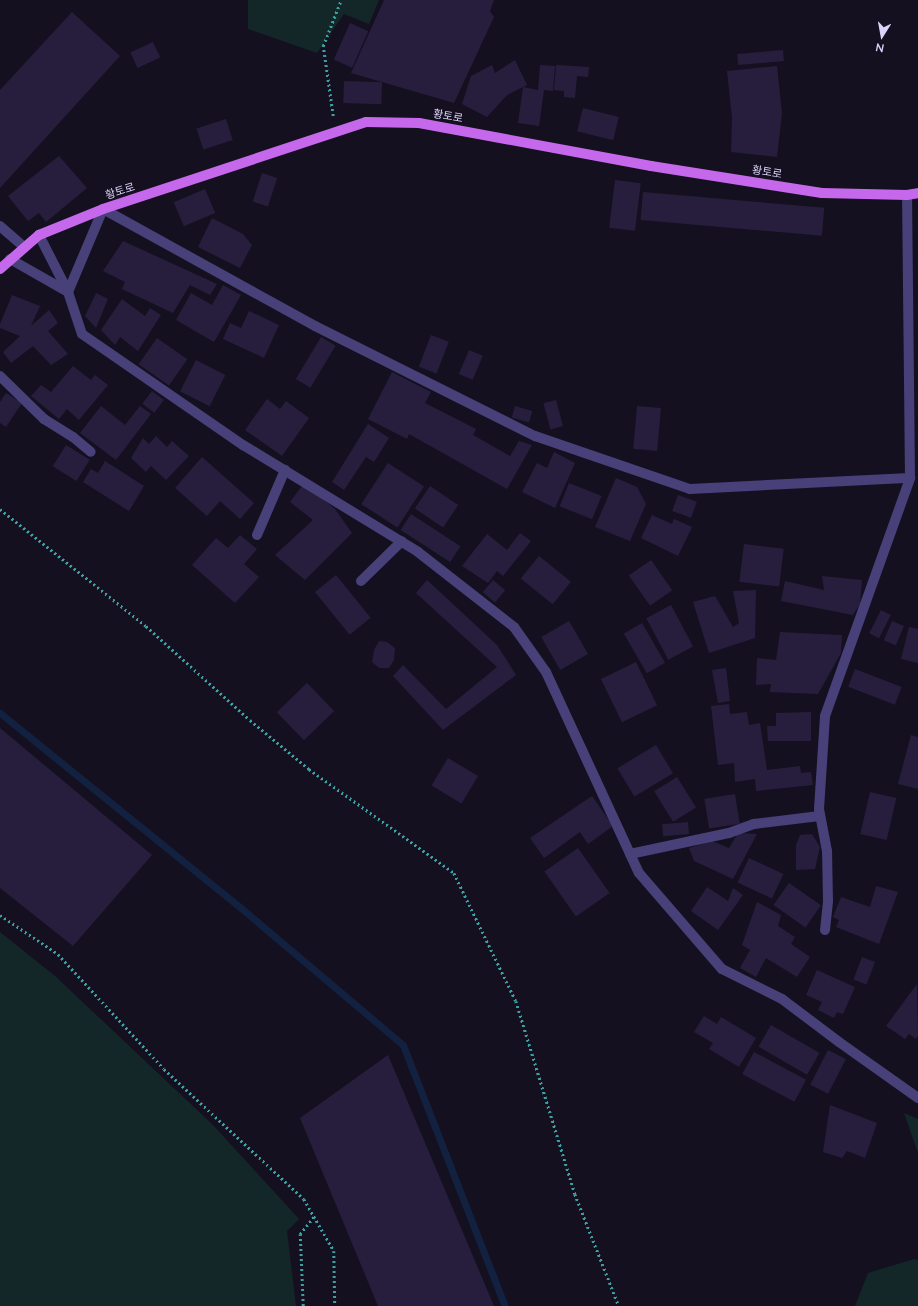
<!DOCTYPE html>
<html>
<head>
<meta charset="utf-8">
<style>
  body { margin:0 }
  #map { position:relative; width:918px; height:1306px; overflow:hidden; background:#14101f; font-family:Lato,"Noto Sans KR",sans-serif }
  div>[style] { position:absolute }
  .green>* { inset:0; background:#132729 }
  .stream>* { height:7px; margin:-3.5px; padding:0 3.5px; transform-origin:3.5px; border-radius:3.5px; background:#132140 }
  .building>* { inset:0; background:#271e3e; transform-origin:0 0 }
  .path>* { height:2.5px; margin-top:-1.25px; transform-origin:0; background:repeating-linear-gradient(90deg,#3da1a4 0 2px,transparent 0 5px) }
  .minor>* { height:10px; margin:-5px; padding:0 5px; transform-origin:5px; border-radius:5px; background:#474079 }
  .major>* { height:10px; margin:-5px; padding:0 5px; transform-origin:5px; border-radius:5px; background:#c668ec }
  span { translate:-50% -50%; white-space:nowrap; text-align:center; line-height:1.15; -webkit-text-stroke:3px #14101f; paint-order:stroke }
  .street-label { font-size:11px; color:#dbd3fa }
  .north { position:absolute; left:862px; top:16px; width:40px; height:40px; -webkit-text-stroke:3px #14101f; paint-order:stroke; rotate:191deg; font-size:11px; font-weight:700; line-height:16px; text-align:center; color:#dbd3fa }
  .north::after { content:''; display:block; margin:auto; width:14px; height:18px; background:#dbd3fa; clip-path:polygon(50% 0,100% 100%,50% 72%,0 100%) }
</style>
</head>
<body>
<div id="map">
  <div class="green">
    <i style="clip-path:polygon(248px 0,379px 0,369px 24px,344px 14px,317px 53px,248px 29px)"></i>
    <i style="clip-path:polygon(0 932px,55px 976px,213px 1125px,299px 1219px,287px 1231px,296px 1306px,0 1306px)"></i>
    <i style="clip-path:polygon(904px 1113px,918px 1119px,918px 1153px)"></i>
    <i style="clip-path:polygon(914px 1259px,918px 1260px,918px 1306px,855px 1306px,868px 1273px)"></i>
  </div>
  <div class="stream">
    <i style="left:0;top:713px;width:310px;rotate:39deg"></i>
    <i style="left:241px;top:908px;width:212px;rotate:40.2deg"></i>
    <i style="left:403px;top:1045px;width:280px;rotate:68.7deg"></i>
  </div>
  <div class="building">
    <i style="clip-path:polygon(384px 0,494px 0,490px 11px,494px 17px,454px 103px,351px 73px)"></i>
    <i style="clip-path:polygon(72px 12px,120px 56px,0 188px,0 90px)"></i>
    <i style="left:350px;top:23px;width:20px;height:40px;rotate:24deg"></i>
    <i style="left:153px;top:42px;width:17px;height:25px;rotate:65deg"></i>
    <i style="left:783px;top:50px;width:11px;height:46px;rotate:85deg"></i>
    <i style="clip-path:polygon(515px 60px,527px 85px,507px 95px,487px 117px,462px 104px,471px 76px,492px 65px,495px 73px)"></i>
    <i style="clip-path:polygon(540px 65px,555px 66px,553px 91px,544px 90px,539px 126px,518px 123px,523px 87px,538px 90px)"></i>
    <i style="clip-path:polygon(556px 65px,589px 67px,588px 77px,577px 76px,575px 98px,564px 97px,564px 91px,554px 90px)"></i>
    <i style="clip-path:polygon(777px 66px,782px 113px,777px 157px,731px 152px,732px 118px,727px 71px)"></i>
    <i style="left:344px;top:81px;width:38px;height:22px;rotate:2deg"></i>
    <i style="left:583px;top:108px;width:37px;height:24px;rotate:14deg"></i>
    <i style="left:226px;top:119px;width:22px;height:31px;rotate:72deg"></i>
    <i style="clip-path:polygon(59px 156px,87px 188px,46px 222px,39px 213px,28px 221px,8px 196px)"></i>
    <i style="left:262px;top:173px;width:16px;height:30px;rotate:18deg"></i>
    <i style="left:615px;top:180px;width:26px;height:48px;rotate:7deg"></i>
    <i style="left:205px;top:189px;width:26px;height:34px;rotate:67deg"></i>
    <i style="left:643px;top:192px;width:182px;height:28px;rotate:5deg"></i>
    <i style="clip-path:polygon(212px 218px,243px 234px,252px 245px,240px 268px,198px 247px)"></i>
    <i style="clip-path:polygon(123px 241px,217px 284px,210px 295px,190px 285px,173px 313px,122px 289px,125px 282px,103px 271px)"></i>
    <i style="clip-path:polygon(223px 285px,241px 295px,214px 342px,176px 320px,191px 293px,212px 305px)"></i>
    <i style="clip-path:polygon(96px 293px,108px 299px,96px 328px,85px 316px)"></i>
    <i style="clip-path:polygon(12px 295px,40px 306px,31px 326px,49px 310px,58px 323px,48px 331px,68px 354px,51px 365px,33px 346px,11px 363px,3px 352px,20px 336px,0 328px,0 324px)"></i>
    <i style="clip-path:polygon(122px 299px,145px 316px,150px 308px,161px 315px,138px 351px,120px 337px,115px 345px,101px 330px)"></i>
    <i style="clip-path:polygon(249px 311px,279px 325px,264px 358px,223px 339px,230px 323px,241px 328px)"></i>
    <i style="left:431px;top:335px;width:19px;height:34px;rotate:21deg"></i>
    <i style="left:321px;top:337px;width:17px;height:49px;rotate:31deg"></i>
    <i style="left:157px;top:338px;width:37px;height:32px;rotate:35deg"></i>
    <i style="left:469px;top:350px;width:15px;height:26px;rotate:23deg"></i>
    <i style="left:196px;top:360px;width:33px;height:35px;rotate:27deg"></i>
    <i style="clip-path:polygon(73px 366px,91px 380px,95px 375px,108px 385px,79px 420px,67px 409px,59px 419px,31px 396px,41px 385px,51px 392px)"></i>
    <i style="clip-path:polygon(392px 372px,431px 392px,425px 403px,476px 429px,473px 435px,510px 456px,519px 441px,532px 445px,507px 489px,409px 434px,407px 439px,368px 419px)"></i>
    <i style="left:152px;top:391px;width:15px;height:16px;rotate:37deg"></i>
    <i style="clip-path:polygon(6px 393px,22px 403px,6px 427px,0 423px,0 402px)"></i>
    <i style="clip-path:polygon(267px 399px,280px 409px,286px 401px,309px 418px,282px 456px,245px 430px)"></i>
    <i style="left:556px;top:400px;width:27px;height:13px;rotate:75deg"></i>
    <i style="clip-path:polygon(101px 406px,125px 425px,140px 406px,151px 414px,116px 460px,80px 433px)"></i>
    <i style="left:515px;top:406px;width:18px;height:12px;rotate:16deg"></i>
    <i style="left:637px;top:406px;width:24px;height:43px;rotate:5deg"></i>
    <i style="clip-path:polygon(368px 424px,389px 438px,374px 462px,366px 457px,344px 490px,332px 482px)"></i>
    <i style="clip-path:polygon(156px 436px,167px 447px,172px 441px,189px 456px,166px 480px,151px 466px,146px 472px,131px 458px,143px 438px,149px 444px)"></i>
    <i style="left:66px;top:445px;width:28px;height:25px;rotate:32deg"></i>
    <i style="clip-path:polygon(554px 452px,575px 463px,555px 508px,522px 492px,537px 463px,547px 468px)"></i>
    <i style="clip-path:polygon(202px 457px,254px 503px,240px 519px,220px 501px,207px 516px,175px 488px)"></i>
    <i style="clip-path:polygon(105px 461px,144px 486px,129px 511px,83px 482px,91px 469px,98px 473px)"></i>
    <i style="left:388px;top:463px;width:43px;height:49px;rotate:33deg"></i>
    <i style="clip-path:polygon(616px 478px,637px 487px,646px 504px,630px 541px,595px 527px)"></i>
    <i style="clip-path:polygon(304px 483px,335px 509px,352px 533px,305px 580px,275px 555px,313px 520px,290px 502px)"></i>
    <i style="left:569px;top:483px;width:35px;height:25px;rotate:22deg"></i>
    <i style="left:430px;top:486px;width:34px;height:27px;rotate:34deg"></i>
    <i style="left:678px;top:495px;width:20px;height:17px;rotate:20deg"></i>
    <i style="left:411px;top:514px;width:59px;height:19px;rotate:33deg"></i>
    <i style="clip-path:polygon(652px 515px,672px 524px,674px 519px,692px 527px,678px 556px,641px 538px)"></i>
    <i style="clip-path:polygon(520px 533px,531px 541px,503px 576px,497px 571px,488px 583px,462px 566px,487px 534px,507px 550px)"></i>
    <i style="clip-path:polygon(240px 535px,257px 549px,244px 564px,259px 577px,235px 603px,192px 565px,216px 538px,228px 548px)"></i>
    <i style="left:744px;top:544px;width:40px;height:38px;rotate:7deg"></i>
    <i style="left:539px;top:556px;width:41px;height:29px;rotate:39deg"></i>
    <i style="left:651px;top:560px;width:37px;height:27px;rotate:55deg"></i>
    <i style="left:336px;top:575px;width:55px;height:27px;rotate:51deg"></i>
    <i style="clip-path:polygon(822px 576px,862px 580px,860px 604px,853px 615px,781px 601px,785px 581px,824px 590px)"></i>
    <i style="clip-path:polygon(427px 580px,497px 645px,516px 675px,443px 730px,393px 676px,403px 665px,446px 709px,497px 667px,416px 593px)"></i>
    <i style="left:493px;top:580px;width:16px;height:16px;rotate:40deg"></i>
    <i style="clip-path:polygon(756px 590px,755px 638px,709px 653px,693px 602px,715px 596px,733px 627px,739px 623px,733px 591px)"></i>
    <i style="left:671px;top:605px;width:47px;height:28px;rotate:62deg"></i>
    <i style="left:881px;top:610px;width:11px;height:26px;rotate:27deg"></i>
    <i style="left:569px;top:621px;width:38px;height:32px;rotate:60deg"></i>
    <i style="left:892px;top:621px;width:13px;height:21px;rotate:23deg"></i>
    <i style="left:642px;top:623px;width:46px;height:21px;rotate:60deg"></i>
    <i style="clip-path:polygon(909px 627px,918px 629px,918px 663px,901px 659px)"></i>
    <i style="clip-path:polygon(780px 632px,842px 635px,841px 653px,818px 694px,770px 692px,771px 684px,756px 685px,757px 658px,776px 660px)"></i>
    <i style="clip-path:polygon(379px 641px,387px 642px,395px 648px,394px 660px,389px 668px,379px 668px,372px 662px,374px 650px)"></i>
    <i style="left:636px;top:662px;width:48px;height:39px;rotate:64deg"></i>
    <i style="clip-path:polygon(726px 668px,730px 701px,718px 703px,712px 670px)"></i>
    <i style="left:855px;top:669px;width:50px;height:19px;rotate:21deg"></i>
    <i style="left:307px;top:683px;width:39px;height:42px;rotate:46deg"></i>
    <i style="clip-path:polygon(729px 704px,730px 714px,747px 712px,749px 725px,760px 723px,767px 770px,800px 766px,801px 773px,811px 772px,813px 785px,756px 791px,755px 779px,735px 782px,734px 763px,718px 765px,711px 706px)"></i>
    <i style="clip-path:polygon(811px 712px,811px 741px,768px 741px,767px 726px,776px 726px,776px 713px)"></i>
    <i style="clip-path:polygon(0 728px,152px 855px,73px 946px,0 888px)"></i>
    <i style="clip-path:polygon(911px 735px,918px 737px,918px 789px,898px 784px)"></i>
    <i style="left:656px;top:745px;width:33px;height:45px;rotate:59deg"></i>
    <i style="left:448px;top:758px;width:35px;height:32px;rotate:31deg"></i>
    <i style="left:677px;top:777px;width:36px;height:27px;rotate:58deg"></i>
    <i style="left:870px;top:792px;width:27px;height:43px;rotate:13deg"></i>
    <i style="left:735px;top:794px;width:30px;height:31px;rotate:81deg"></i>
    <i style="clip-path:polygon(592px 796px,613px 826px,588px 844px,580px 832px,544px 858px,530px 838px)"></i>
    <i style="left:688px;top:822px;width:12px;height:26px;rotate:85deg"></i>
    <i style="clip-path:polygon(738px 833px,757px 834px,733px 879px,694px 861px,689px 848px,712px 841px,729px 848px)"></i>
    <i style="clip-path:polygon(812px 834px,820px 847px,815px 869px,796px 870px,796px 845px,800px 835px)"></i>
    <i style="left:578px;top:848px;width:55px;height:41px;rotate:55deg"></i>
    <i style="left:749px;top:858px;width:38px;height:27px;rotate:25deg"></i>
    <i style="left:789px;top:883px;width:39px;height:27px;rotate:35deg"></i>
    <i style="clip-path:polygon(876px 886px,898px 892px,879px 944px,836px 927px,839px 920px,833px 917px,841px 897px,870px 907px)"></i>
    <i style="clip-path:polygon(707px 887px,728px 901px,733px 888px,743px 895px,718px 930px,691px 911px)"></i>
    <i style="clip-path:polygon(757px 902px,781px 915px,778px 926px,795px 937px,791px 944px,810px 957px,797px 977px,766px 958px,756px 977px,740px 968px,750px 950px,742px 945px)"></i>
    <i style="left:862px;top:957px;width:14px;height:24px;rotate:21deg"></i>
    <i style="clip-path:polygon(817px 970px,855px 987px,843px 1014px,837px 1012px,834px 1018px,818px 1010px,822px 1002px,806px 995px)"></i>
    <i style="clip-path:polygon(917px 984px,918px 1036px,916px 1039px,909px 1034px,905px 1039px,886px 1026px)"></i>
    <i style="clip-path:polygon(704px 1016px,717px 1024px,721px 1017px,756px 1038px,739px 1067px,709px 1049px,713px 1043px,694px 1032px)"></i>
    <i style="left:771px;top:1025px;width:56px;height:25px;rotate:30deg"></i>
    <i style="left:828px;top:1050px;width:20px;height:39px;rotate:27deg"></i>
    <i style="left:754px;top:1052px;width:59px;height:25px;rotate:28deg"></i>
    <i style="clip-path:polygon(388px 1055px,494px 1306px,378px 1306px,300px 1118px)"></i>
    <i style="clip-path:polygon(830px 1105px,877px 1123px,865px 1158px,847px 1151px,842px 1158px,823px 1152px)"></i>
  </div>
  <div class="path">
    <i style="left:333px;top:116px;width:71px;rotate:-98.1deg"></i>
    <i style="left:323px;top:46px;width:49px;rotate:-68.6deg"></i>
    <i style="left:0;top:509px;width:187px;rotate:38.7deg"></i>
    <i style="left:146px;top:626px;width:140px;rotate:42.1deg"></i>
    <i style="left:250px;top:720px;width:77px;rotate:39.7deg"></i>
    <i style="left:309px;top:769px;width:178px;rotate:35.6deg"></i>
    <i style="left:454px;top:873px;width:142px;rotate:64.2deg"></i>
    <i style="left:516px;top:1001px;width:202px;rotate:73deg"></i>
    <i style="left:575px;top:1194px;width:120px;rotate:68.6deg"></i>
    <i style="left:0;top:915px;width:70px;rotate:33.9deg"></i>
    <i style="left:58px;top:954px;width:156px;rotate:47.3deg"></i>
    <i style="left:164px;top:1069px;width:191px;rotate:42.9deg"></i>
    <i style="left:304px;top:1199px;width:60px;rotate:60deg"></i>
    <i style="left:334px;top:1251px;width:55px;rotate:89deg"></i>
    <i style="left:303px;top:1306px;width:72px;rotate:-92.4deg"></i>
    <i style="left:300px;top:1234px;width:22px;rotate:-51deg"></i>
  </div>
  <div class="minor">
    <i style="left:0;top:226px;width:32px;rotate:41deg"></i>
    <i style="left:39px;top:235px;width:64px;rotate:63deg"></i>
    <i style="left:68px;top:292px;width:44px;rotate:71.6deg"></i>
    <i style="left:82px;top:334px;width:196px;rotate:34.6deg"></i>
    <i style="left:243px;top:445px;width:205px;rotate:31.4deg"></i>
    <i style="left:418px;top:552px;width:122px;rotate:38deg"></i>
    <i style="left:514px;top:627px;width:55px;rotate:54.6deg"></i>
    <i style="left:546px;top:672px;width:221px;rotate:65.2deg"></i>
    <i style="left:639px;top:873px;width:127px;rotate:49.2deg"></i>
    <i style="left:722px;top:969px;width:67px;rotate:26.6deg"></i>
    <i style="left:782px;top:999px;width:71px;rotate:37deg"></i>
    <i style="left:839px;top:1042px;width:97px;rotate:35.3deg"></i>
    <i style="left:10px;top:259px;width:67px;rotate:29.6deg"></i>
    <i style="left:68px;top:292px;width:90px;rotate:-67.1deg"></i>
    <i style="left:103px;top:209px;width:242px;rotate:28.9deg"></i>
    <i style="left:315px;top:326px;width:246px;rotate:26.6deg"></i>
    <i style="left:535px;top:436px;width:164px;rotate:18.9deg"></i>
    <i style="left:690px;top:489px;width:220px;rotate:-2.9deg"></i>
    <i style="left:0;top:376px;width:62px;rotate:44.3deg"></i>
    <i style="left:44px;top:419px;width:34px;rotate:32deg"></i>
    <i style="left:73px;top:437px;width:23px;rotate:40deg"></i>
    <i style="left:257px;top:535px;width:71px;rotate:-66.7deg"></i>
    <i style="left:361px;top:581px;width:57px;rotate:-44.3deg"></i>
    <i style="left:630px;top:854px;width:101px;rotate:-12deg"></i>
    <i style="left:729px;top:833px;width:27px;rotate:-20deg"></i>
    <i style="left:754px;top:824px;width:66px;rotate:-6.9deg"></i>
    <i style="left:825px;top:930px;width:29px;rotate:-84deg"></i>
    <i style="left:828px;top:901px;width:50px;rotate:-91.1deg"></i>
    <i style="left:827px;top:851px;width:43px;rotate:-100.8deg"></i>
    <i style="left:819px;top:809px;width:93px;rotate:-86.3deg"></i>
    <i style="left:825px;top:716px;width:253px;rotate:-70.3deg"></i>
    <i style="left:910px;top:478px;width:283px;rotate:-90.6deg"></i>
  </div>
  <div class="major">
    <i style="left:0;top:269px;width:52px;rotate:-41.1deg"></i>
    <i style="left:39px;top:235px;width:69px;rotate:-22.1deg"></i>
    <i style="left:103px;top:209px;width:277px;rotate:-18.3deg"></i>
    <i style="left:366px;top:122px;width:53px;rotate:1.1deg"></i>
    <i style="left:419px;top:123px;width:236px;rotate:10.5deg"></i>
    <i style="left:651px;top:166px;width:173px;rotate:9deg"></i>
    <i style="left:822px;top:193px;width:85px;rotate:1.3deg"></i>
    <i style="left:907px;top:195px;width:11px;rotate:-10deg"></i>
  </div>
  <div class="street-label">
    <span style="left:448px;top:116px;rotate:10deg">황토로</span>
    <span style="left:767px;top:172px;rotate:9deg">황토로</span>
    <span style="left:120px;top:191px;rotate:-18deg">황토로</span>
  </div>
  <div class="north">N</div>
</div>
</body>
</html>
